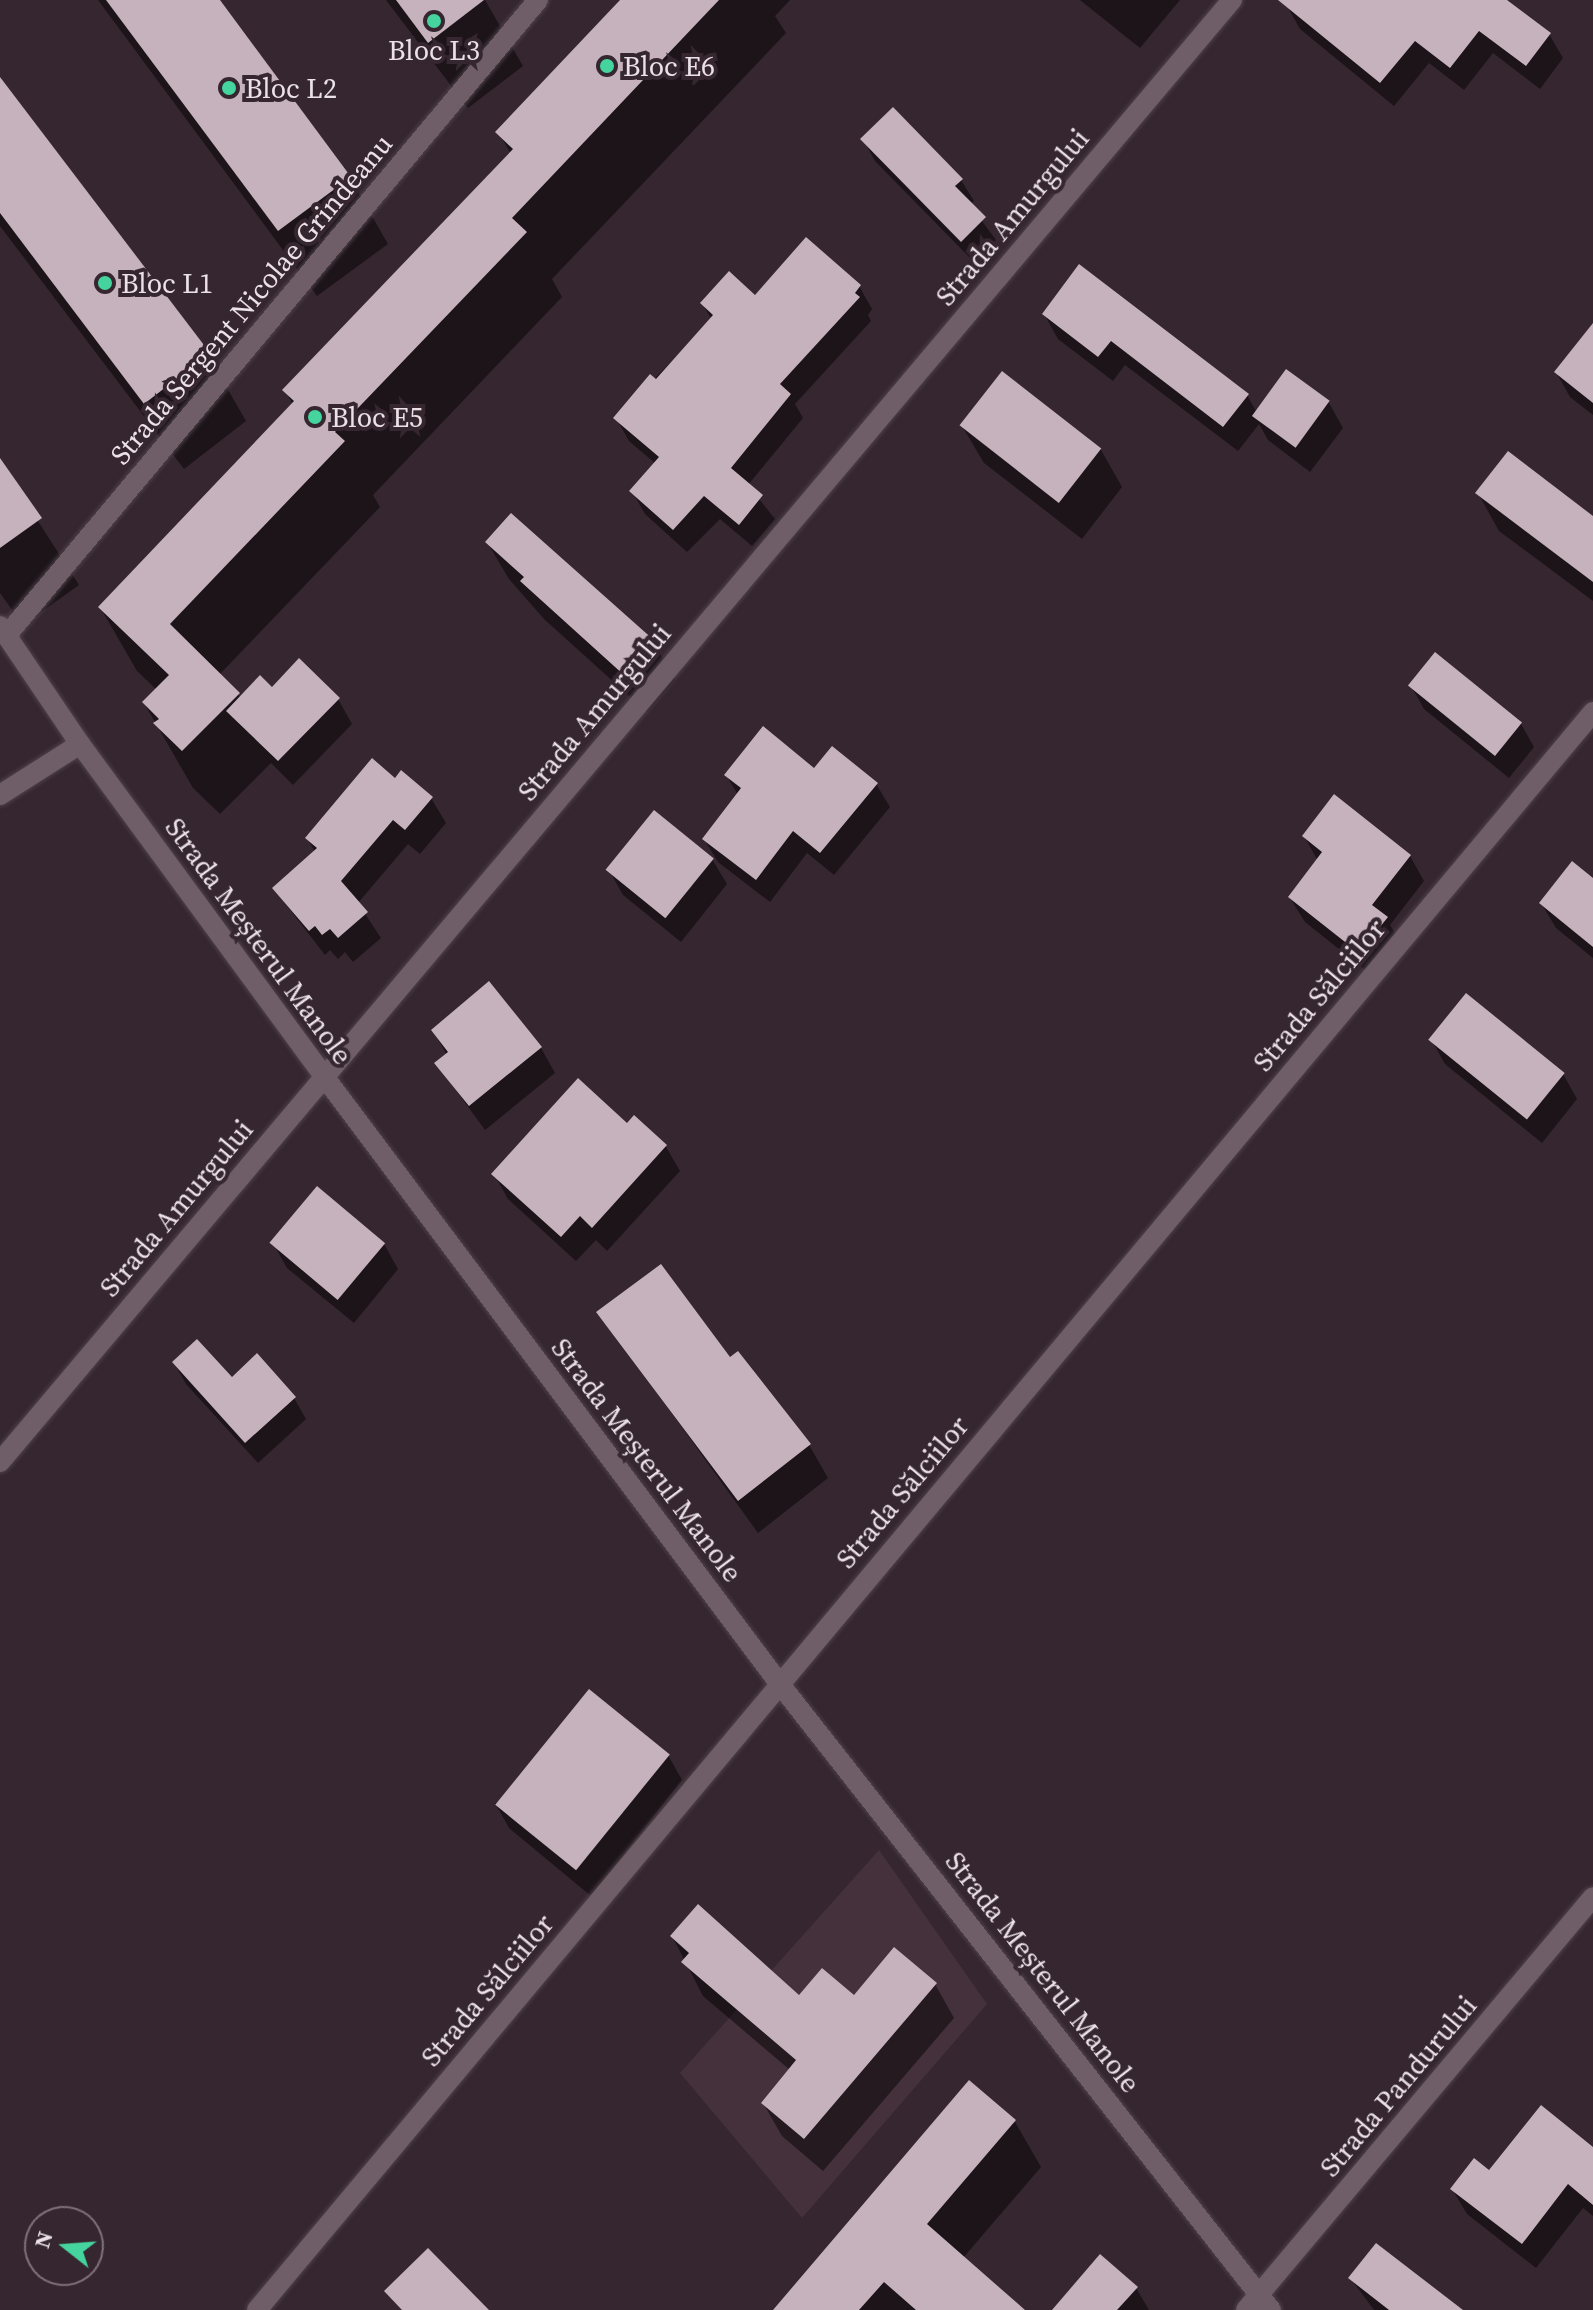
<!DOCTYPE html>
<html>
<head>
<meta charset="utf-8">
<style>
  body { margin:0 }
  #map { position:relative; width:1593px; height:2310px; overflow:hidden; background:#35262f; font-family:"Source Serif 4",serif }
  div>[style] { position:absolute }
  .built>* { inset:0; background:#44313c }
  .shadow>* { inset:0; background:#0007 }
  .building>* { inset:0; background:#c5b2bc; transform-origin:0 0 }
  .roads { filter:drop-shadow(0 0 2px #4e4149) drop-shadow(0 0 2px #4e4149) }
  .minor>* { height:20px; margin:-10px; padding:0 10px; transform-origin:10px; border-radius:10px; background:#6f5e67 }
  .tertiary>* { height:20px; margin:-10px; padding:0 10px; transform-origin:10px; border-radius:10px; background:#6f5e67 }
  .dots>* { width:22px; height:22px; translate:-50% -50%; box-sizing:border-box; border:4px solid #35262f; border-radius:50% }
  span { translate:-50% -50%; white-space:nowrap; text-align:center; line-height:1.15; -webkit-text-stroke:8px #35262f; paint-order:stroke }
  .poi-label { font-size:28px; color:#ebe1e7 }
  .left { translate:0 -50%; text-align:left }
  .street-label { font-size:28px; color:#ebe1e7 }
  .north { position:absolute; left:24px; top:2206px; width:80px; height:80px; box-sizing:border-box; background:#35262f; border:2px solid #7e7179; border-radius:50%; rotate:287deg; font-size:22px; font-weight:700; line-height:32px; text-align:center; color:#ebe1e7 }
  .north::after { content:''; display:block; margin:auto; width:28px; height:36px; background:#46d49e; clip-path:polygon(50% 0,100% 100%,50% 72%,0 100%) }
</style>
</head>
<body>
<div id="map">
  <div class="built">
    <i style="clip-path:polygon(879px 1850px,987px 2004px,802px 2218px,680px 2073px)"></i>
  </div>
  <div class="shadow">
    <i style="clip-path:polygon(98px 0,218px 0,350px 178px,388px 244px,317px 296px)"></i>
    <i style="clip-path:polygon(386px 0,485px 0,523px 66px,468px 108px)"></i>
    <i style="clip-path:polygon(623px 0,790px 0,775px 16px,786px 33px,552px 279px,562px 297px,373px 495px,380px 507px,219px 675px,241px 698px,272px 689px,338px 699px,352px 724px,293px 785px,271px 763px,220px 814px,193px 788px,144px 703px,157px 690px,137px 671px,100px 607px,293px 405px,285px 390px,511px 154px,498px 132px)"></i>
    <i style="clip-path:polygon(1080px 0,1180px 0,1140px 48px)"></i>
    <i style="clip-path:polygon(1292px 0,1504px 0,1549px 34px,1563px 58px,1540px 89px,1493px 53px,1464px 90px,1429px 63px,1394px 106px,1300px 29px,1287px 6px)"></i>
    <i style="clip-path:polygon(0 80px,208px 355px,246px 421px,184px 469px,0 226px)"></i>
    <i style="clip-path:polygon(863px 139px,961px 180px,974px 201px,970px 205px,996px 240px,974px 262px,875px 161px)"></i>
    <i style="clip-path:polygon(859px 286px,872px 309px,868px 315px,871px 321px,795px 404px,803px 418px,748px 485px,775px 519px,752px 546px,720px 519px,687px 552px,645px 514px,632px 491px,656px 464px,629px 441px,616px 418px,712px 320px,702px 303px)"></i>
    <i style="clip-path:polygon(1044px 314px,1247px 395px,1256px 411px,1287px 371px,1329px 403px,1343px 428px,1310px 472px,1268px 440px,1259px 424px,1238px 451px,1125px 365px,1113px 381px,1058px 339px)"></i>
    <i style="clip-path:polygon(1593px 334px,1593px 415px,1570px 397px,1556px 372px)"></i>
    <i style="clip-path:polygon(1003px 374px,1101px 450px,1122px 487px,1082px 539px,984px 463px,962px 426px)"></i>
    <i style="clip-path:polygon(0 462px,79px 585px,23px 625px,0 593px)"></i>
    <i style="clip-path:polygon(1478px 493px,1593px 518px,1593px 601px,1499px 531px)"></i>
    <i style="clip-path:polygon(487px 542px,654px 643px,675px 680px,647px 712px,544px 619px,509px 579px)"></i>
    <i style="clip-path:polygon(1411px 686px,1521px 724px,1534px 747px,1509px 778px,1424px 709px)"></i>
    <i style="clip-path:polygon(814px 770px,876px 784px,890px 807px,834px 875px,807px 853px,770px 902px,718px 862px,704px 839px,738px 795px,726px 775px)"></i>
    <i style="clip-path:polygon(396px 781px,431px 798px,446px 823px,420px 854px,408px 844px,358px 903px,381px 938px,353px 962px,345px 952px,338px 959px,330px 950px,325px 955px,274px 889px,315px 852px,307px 838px)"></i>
    <i style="clip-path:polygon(1304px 836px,1410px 856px,1424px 881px,1390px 925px,1401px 943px,1374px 977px,1305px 922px,1290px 898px,1318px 861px)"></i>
    <i style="clip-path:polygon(712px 859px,727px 884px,681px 942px,623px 895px,609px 870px)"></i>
    <i style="clip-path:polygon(1593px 880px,1593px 958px,1556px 928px,1541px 903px)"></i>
    <i style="clip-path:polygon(433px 1031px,541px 1048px,555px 1073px,485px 1130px,437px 1064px,447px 1055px)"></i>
    <i style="clip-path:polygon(1431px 1039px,1563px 1074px,1577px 1099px,1542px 1143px,1445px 1064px)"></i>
    <i style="clip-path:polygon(634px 1117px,666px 1147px,680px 1171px,607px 1251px,596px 1240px,576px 1261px,508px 1199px,494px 1174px,627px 1125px)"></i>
    <i style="clip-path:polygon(273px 1243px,384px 1244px,398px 1269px,354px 1323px,287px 1268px)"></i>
    <i style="clip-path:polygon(599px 1312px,730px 1360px,809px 1445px,828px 1478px,758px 1533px)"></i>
    <i style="clip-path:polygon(174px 1363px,294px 1398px,306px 1419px,258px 1463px,186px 1384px)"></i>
    <i style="clip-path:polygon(668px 1755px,682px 1780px,591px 1896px,509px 1828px,495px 1803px)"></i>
    <i style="clip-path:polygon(672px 1936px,800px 1997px,854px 1998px,935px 1984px,954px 2018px,823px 2171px,782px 2136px,763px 2103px,790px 2070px,703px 1996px)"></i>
    <i style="clip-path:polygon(1015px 2122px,1041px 2167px,963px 2258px,1022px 2310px,773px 2310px)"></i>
    <i style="clip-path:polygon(1593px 2150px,1593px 2216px,1583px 2208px,1536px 2268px,1467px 2214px,1452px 2189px,1490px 2173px)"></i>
    <i style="clip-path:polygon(1351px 2279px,1459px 2310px,1374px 2310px)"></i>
    <i style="clip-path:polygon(1136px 2288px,1149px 2310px,1054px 2310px)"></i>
  </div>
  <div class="building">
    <i style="clip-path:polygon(106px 0,220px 0,351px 177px,278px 231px)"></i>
    <i style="clip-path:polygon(396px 0,484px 0,428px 43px)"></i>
    <i style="clip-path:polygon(620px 0,719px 0,512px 218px,527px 232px,335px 432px,345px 441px,170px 624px,240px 693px,182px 751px,153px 723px,159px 719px,142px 702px,169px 675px,98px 607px,294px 401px,282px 390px,513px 149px,495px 132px)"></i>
    <i style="clip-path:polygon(1278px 0,1507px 0,1551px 33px,1526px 66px,1479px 31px,1450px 68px,1415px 41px,1380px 83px)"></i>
    <i style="clip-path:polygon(0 77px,210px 353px,144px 404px,0 213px)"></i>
    <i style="clip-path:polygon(893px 107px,963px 179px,955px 186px,986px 217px,961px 242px,860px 139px)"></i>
    <i style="clip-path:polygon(806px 237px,861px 285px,855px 293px,860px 297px,780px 384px,791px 394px,731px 468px,763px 495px,739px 525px,704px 496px,673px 530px,629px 491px,659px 457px,613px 418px,650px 374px,656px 379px,713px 315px,700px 303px,729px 271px,755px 295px)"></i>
    <i style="clip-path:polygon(1079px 264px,1249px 394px,1223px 427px,1111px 341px,1098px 357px,1042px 314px)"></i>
    <i style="clip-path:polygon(1593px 323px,1593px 403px,1554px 372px)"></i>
    <i style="left:1286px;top:369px;width:54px;height:58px;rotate:36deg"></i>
    <i style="left:1002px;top:371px;width:126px;height:69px;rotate:38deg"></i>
    <i style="clip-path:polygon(1508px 451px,1593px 516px,1593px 582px,1475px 493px)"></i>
    <i style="clip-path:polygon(0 458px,42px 518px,0 548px)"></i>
    <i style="clip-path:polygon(511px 513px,656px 642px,625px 676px,520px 581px,524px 577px,485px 542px)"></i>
    <i style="left:1435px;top:652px;width:112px;height:43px;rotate:39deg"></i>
    <i style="clip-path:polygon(299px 658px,340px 698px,278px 761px,226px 711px,260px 675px,272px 687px)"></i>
    <i style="clip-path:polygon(763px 726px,814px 768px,832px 746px,878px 783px,820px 853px,793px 831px,756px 880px,702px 839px,741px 788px,724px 775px)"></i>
    <i style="clip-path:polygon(372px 758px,395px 778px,401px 770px,433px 797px,405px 830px,393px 820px,341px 881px,368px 912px,338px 938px,330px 929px,322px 935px,315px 926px,309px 931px,272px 888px,317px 848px,305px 838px)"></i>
    <i style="clip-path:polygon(1334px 794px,1411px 855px,1372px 905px,1388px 917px,1359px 953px,1288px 897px,1322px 852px,1302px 836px)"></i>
    <i style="left:654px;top:810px;width:77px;height:77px;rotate:39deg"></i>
    <i style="clip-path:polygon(1572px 861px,1593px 878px,1593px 947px,1539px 903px)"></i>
    <i style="clip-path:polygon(489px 981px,542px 1047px,469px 1106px,434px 1063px,448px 1052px,431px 1030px)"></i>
    <i style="left:1466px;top:993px;width:127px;height:60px;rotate:39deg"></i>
    <i style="clip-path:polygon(578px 1078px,627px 1123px,634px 1115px,667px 1145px,592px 1228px,580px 1216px,561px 1237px,491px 1174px)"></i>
    <i style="left:317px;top:1186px;width:89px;height:74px;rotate:40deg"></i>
    <i style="clip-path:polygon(661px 1264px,730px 1357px,738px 1351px,811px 1444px,738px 1501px,596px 1312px)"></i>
    <i style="clip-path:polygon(197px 1339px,232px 1377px,257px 1353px,296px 1397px,245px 1443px,172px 1362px)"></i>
    <i style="left:589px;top:1689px;width:104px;height:149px;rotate:39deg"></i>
    <i style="clip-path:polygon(698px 1904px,799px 1995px,822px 1968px,854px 1995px,894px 1947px,937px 1983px,804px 2139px,761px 2103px,796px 2060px,681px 1962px,689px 1953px,670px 1936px)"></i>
    <i style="clip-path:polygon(969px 2080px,1016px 2120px,927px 2224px,1025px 2310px,916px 2310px,884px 2282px,859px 2310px,773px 2310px)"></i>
    <i style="clip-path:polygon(1541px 2105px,1593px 2147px,1593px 2205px,1568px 2184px,1522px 2244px,1450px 2189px,1474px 2158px,1489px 2170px)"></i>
    <i style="clip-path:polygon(1376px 2243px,1463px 2310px,1389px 2310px,1348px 2278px)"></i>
    <i style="clip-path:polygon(428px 2248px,489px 2310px,402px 2310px,384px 2291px)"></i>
    <i style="clip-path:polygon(1100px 2254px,1138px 2287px,1117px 2310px,1052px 2310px)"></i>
  </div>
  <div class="roads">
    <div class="minor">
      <i style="left:0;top:626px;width:143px;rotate:55.9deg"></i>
      <i style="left:80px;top:744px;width:411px;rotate:53.7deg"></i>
      <i style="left:323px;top:1075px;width:760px;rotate:53.13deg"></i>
      <i style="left:779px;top:1683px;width:797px;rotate:51.88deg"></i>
      <i style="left:7px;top:635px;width:828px;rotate:-50.1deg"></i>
      <i style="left:0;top:795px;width:95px;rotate:-32.5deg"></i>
      <i style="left:0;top:1462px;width:1912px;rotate:-49.88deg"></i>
      <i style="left:257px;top:2310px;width:2083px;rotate:-50.1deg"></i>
    </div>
    <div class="tertiary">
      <i style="left:1246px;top:2310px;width:539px;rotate:-49.96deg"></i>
    </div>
  </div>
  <div class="dots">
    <i style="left:434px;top:21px;background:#46d49e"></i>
    <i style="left:607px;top:66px;background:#46d49e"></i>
    <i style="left:229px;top:88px;background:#46d49e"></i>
    <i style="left:105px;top:283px;background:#46d49e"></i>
    <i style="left:315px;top:417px;background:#46d49e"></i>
  </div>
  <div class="poi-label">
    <span style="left:434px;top:50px">Bloc L3</span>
    <span class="left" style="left:623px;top:66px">Bloc E6</span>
    <span class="left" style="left:245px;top:88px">Bloc L2</span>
    <span class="left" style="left:121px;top:283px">Bloc L1</span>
    <span class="left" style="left:331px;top:417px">Bloc E5</span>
  </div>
  <div class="street-label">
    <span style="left:1012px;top:217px;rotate:-50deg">Strada Amurgului</span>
    <span style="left:251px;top:299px;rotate:-50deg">Strada Sergent Nicolae Grindeanu</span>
    <span style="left:594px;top:712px;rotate:-50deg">Strada Amurgului</span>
    <span style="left:259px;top:941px;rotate:54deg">Strada Meșterul Manole</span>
    <span style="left:1319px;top:995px;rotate:-50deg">Strada Sălciilor</span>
    <span style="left:176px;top:1208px;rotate:-50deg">Strada Amurgului</span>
    <span style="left:647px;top:1460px;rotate:53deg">Strada Meșterul Manole</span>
    <span style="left:902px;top:1492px;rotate:-50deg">Strada Sălciilor</span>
    <span style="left:1043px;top:1972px;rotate:52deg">Strada Meșterul Manole</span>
    <span style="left:487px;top:1990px;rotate:-50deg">Strada Sălciilor</span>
    <span style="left:1398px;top:2086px;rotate:-50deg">Strada Pandurului</span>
  </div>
  <div class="north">N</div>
</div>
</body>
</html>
